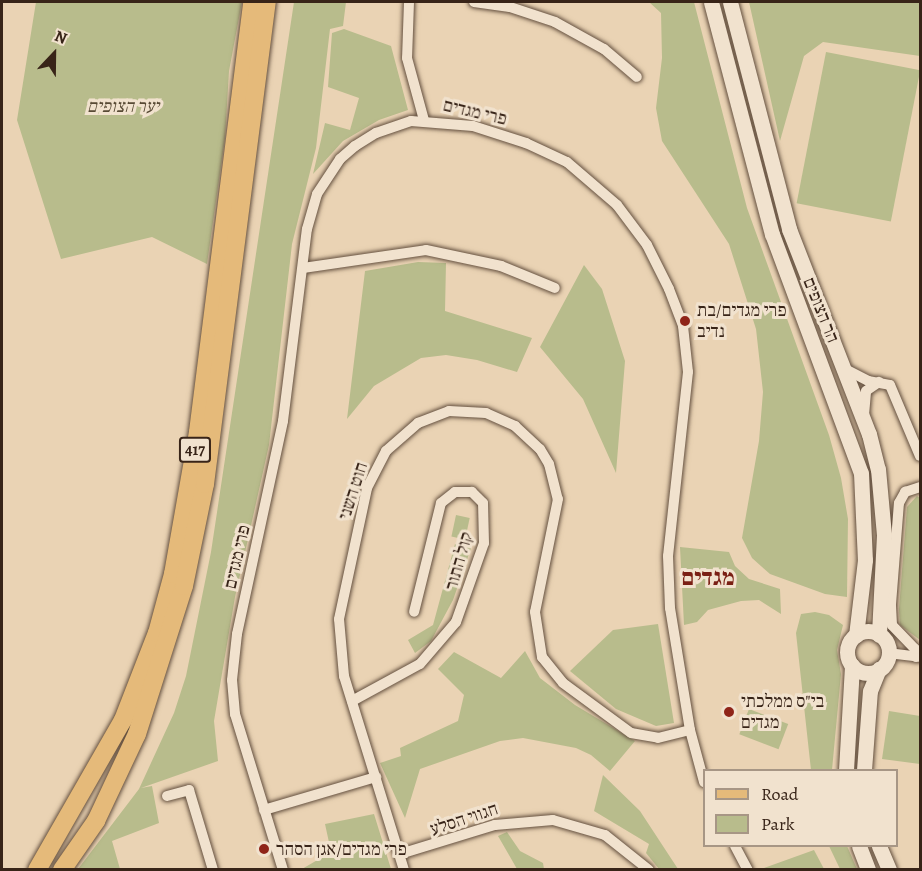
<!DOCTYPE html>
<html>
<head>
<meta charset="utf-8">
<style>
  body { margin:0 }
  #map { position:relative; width:922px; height:871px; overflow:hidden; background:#ead3b4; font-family:Alegreya,"Frank Ruhl Libre",serif }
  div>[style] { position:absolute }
  .green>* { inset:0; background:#b8bc8c; transform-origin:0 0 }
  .roads { filter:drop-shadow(0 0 2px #64503f) drop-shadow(0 0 2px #64503f) }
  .street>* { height:10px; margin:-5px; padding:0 5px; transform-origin:5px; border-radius:5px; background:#f1e2ce }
  .secondary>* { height:15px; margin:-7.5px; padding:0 7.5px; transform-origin:7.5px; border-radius:7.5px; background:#f1e2ce }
  .secondary>.ring { margin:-7.5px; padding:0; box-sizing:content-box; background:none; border:15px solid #f1e2ce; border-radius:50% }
  .primary>* { height:18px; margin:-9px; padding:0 9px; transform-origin:9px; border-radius:9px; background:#e5ba7a }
  .dots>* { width:16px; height:16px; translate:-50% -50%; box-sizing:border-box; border:3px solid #f1e2ce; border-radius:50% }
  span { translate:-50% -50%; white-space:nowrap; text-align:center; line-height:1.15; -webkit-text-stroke:6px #f1e2ce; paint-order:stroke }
  .shield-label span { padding:2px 4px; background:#f1e2ce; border:2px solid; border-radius:4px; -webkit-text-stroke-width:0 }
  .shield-label { font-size:16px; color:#382418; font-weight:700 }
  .park-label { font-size:18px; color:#584a35; font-style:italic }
  .street-label { font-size:18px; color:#382418 }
  .poi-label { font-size:18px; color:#382418 }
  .left { translate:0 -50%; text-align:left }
  .district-label { font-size:24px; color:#7a1f14; font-weight:700 }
  .frame { position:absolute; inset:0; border:3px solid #382418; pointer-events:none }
  .legend { position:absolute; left:703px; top:769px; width:195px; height:78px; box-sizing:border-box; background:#f1e2ce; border:2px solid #a79685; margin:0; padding:8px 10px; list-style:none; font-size:18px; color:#382418 }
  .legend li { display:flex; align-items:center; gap:12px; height:30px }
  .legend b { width:30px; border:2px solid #a79685 }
  .north { position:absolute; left:24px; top:24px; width:60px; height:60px; -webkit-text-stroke:4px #f1e2ce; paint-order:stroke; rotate:22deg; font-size:16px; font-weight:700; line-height:24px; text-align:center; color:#382418 }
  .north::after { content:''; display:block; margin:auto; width:21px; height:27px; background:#382418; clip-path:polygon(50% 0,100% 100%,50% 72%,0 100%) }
</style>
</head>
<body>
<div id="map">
  <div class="green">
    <i style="clip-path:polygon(36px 2px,242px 2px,229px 71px,225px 138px,207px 264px,152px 237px,61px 259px,17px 120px)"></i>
    <i style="clip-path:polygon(294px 2px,346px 2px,343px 26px,330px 29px,316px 148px,292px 244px,269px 445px,235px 597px,214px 721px,218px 761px,141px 788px,152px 786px,159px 823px,112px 841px,120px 869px,78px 869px,139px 789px,174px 713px,186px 676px,211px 552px)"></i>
    <i style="clip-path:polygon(649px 2px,694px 2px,747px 208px,829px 435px,841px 478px,848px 519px,847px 597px,825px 594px,770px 574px,752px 558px,742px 538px,759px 441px,763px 392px,756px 329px,729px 244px,662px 141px,656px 108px,662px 58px,661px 13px)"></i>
    <i style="clip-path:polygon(749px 2px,920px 2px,920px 56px,823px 42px,804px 56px,780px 141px)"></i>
    <i style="clip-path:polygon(344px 29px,391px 46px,408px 110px,379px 120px,343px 141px,313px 174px,325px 123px,350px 130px,359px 98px,328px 87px,332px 33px)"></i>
    <i style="left:826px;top:52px;width:96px;height:154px;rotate:11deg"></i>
    <i style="clip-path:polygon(418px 262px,446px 263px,445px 311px,532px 338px,517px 372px,477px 360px,446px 355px,421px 358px,374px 386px,347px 419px,365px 271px)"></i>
    <i style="clip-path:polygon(584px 265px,602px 289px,625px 361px,616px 473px,583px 399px,540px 347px)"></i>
    <i style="clip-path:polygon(917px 496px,920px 498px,920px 640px,900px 625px,899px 609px,907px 507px)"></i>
    <i style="left:456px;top:515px;width:14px;height:22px;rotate:12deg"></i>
    <i style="clip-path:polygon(455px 544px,471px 548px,453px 600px,431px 641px,415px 653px,408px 640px,433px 625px)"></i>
    <i style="clip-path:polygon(680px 547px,729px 552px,735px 566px,749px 579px,780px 589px,781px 614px,759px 600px,741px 601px,708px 610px,697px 622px,684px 625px)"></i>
    <i style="clip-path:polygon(815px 612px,829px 615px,843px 625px,837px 650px,841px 674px,832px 770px,811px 770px,796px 633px,801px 614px)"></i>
    <i style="clip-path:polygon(658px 624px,674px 723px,656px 726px,616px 709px,570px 671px,613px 630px)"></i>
    <i style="clip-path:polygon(525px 651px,540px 678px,575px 705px,635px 741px,610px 771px,591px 755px,576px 748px,523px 738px,500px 741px,420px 769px,405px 818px,380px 763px,401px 756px,400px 748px,458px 721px,464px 695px,438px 669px,454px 652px,501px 678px)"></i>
    <i style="left:749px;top:709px;width:42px;height:27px;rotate:21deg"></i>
    <i style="clip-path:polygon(889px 711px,920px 716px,920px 764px,882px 759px)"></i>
    <i style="clip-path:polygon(603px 775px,640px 811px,678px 869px,659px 869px,646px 853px,649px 844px,594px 811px)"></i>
    <i style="clip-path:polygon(374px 814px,391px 869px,302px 869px,326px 855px,330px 847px,325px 824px)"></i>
    <i style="clip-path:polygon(507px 832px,520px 851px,543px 863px,544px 869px,517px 869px,498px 836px)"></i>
    <i style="clip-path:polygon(829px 846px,847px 846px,857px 869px,840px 869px)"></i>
    <i style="clip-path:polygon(814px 850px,824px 869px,764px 868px)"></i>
  </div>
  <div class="roads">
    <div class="street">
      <i style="left:409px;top:2px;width:56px;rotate:92deg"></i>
      <i style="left:407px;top:58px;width:64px;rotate:74.7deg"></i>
      <i style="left:474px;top:2px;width:36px;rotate:8deg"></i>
      <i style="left:510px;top:7px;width:47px;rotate:18.4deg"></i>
      <i style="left:555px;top:22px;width:56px;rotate:28.9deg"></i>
      <i style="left:604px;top:49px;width:43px;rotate:40.3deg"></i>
      <i style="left:303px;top:268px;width:124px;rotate:-8.3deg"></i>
      <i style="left:426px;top:250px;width:77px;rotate:12deg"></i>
      <i style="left:501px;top:266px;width:58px;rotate:22.2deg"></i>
      <i style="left:843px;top:368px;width:28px;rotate:27deg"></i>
      <i style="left:868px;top:381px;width:22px;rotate:10deg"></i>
      <i style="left:890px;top:385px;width:77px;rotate:67.1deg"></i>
      <i style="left:864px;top:415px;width:24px;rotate:-85deg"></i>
      <i style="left:866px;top:391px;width:16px;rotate:-35deg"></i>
      <i style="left:888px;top:653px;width:32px;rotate:7deg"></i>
      <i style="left:916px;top:657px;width:8px;rotate:-97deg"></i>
      <i style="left:915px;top:649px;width:33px;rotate:-134deg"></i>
      <i style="left:892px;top:625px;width:21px;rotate:-93deg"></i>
      <i style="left:891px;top:604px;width:101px;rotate:-85.5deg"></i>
      <i style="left:899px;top:503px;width:13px;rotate:-61deg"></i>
      <i style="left:905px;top:492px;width:16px;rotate:-18deg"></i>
      <i style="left:352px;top:701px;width:77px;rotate:-28.6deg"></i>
      <i style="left:420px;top:664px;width:55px;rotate:-49.4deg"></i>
      <i style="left:456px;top:622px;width:84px;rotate:-70.5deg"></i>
      <i style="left:484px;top:543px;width:40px;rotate:-91.4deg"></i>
      <i style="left:483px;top:503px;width:16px;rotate:-135deg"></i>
      <i style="left:472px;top:492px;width:17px;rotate:180deg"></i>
      <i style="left:455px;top:492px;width:18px;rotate:142deg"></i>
      <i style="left:441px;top:503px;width:112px;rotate:103.9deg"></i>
      <i style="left:167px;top:796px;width:23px;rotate:-15deg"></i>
      <i style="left:189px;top:790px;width:84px;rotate:73.3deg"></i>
      <i style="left:264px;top:810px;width:117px;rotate:-16.4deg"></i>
      <i style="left:735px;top:846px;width:27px;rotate:62deg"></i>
      <i style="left:400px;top:854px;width:99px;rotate:-17deg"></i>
      <i style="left:495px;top:825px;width:58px;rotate:-4.9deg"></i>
      <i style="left:553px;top:820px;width:54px;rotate:16.1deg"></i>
      <i style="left:605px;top:835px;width:56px;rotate:38.5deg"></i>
      <i style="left:283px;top:870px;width:163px;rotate:-107.1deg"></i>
      <i style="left:235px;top:714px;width:34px;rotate:-95deg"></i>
      <i style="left:232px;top:680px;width:46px;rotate:-83.8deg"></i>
      <i style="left:237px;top:634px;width:218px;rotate:-77.8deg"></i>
      <i style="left:283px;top:421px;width:193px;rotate:-82.9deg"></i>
      <i style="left:307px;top:229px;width:36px;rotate:-74deg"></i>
      <i style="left:317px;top:194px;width:42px;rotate:-56.7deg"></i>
      <i style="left:340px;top:159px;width:20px;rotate:-41deg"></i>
      <i style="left:355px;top:146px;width:25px;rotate:-32deg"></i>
      <i style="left:376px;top:133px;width:37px;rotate:-19deg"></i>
      <i style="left:411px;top:121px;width:62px;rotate:4.6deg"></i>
      <i style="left:473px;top:126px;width:56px;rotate:17.8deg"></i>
      <i style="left:526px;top:143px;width:45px;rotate:24.9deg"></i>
      <i style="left:567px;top:162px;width:66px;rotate:40.7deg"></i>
      <i style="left:617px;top:205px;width:50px;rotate:53.1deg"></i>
      <i style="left:647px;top:245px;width:49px;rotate:63.4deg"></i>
      <i style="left:669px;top:289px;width:40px;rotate:69deg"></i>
      <i style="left:683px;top:326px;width:46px;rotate:83.8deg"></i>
      <i style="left:688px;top:372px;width:185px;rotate:96.2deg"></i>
      <i style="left:668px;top:556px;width:52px;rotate:87.8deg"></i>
      <i style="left:670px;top:608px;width:124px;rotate:80.7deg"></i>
      <i style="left:690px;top:730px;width:54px;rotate:74.9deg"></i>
      <i style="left:404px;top:870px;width:203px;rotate:-107.2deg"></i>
      <i style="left:344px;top:676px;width:57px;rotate:-95deg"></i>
      <i style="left:339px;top:619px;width:134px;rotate:-77.9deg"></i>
      <i style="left:367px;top:488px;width:42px;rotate:-62.8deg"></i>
      <i style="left:386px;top:451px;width:43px;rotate:-41.2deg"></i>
      <i style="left:418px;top:423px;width:33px;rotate:-21deg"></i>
      <i style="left:449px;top:411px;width:37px;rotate:3deg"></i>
      <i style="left:486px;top:413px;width:32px;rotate:24deg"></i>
      <i style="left:515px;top:426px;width:34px;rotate:43deg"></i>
      <i style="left:540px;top:449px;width:17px;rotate:59deg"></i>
      <i style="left:549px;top:464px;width:36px;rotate:76deg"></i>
      <i style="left:558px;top:499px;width:115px;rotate:101.5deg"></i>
      <i style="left:535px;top:612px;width:46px;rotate:81.2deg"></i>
      <i style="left:542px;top:657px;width:33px;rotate:51deg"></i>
      <i style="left:563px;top:683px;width:84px;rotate:36.3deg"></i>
      <i style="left:631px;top:733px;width:27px;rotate:10deg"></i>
      <i style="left:658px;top:738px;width:33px;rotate:-14deg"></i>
    </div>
    <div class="secondary">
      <i style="left:711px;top:2px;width:240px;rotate:75.3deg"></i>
      <i style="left:772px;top:234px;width:255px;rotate:69.6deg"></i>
      <i style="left:861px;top:473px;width:87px;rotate:87.4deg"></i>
      <i style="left:865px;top:560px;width:76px;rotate:96.8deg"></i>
      <i style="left:730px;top:2px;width:235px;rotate:75.4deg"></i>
      <i style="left:789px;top:229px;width:220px;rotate:68.7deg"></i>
      <i style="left:869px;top:434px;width:36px;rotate:76deg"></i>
      <i style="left:878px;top:469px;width:66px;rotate:84.8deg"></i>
      <i style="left:884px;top:535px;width:100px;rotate:92.9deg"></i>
      <i class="ring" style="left:847px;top:631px;width:27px;height:27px"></i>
      <i style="left:846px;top:770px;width:105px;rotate:-86.7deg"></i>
      <i style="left:864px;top:770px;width:79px;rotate:-85.7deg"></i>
      <i style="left:870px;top:691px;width:24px;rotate:-68deg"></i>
      <i style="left:859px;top:846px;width:26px;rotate:69deg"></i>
      <i style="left:879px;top:846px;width:26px;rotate:67deg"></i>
    </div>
    <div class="primary">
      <i style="left:37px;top:870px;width:173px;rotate:-60.2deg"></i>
      <i style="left:123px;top:720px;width:93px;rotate:-68.7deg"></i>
      <i style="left:157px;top:633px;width:61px;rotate:-74.8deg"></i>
      <i style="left:173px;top:574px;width:144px;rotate:-80deg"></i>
      <i style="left:198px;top:432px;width:433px;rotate:-82.8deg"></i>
      <i style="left:62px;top:870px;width:60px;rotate:-55.2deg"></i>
      <i style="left:96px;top:821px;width:96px;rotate:-64.8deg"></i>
      <i style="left:137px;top:734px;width:155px;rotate:-72.4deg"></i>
      <i style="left:184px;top:586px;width:104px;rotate:-78.4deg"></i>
      <i style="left:205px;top:484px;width:486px;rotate:-82.7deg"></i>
    </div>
  </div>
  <div class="dots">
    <i style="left:685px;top:321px;background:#8f2418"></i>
    <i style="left:729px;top:712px;background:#8f2418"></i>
    <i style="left:264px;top:849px;background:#8f2418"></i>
  </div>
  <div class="shield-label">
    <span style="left:195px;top:450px">417</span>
  </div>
  <div class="park-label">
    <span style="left:123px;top:106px">יער הצופים</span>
  </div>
  <div class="street-label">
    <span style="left:475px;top:112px;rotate:13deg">פרי מגדים</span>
    <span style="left:821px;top:310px;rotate:68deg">הר הצופים</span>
    <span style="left:353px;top:491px;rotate:-72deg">חוט השני</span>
    <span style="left:237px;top:557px;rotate:-77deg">פרי מגדים</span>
    <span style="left:459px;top:561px;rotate:-74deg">קול התור</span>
    <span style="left:464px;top:819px;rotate:-18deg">חגווי הסלע</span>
  </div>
  <div class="poi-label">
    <span class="left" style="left:697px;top:321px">פרי מגדים/בת<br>נדיב</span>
    <span class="left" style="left:741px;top:712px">בי"ס ממלכתי<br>מגדים</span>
    <span class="left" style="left:276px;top:849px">פרי מגדים/אגן הסהר</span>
  </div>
  <div class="district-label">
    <span style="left:708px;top:578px">מגדים</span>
  </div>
  <div class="frame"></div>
  <ul class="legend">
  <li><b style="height:8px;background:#e5ba7a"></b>Road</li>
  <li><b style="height:16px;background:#b8bc8c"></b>Park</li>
  </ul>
  <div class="north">N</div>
</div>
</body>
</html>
